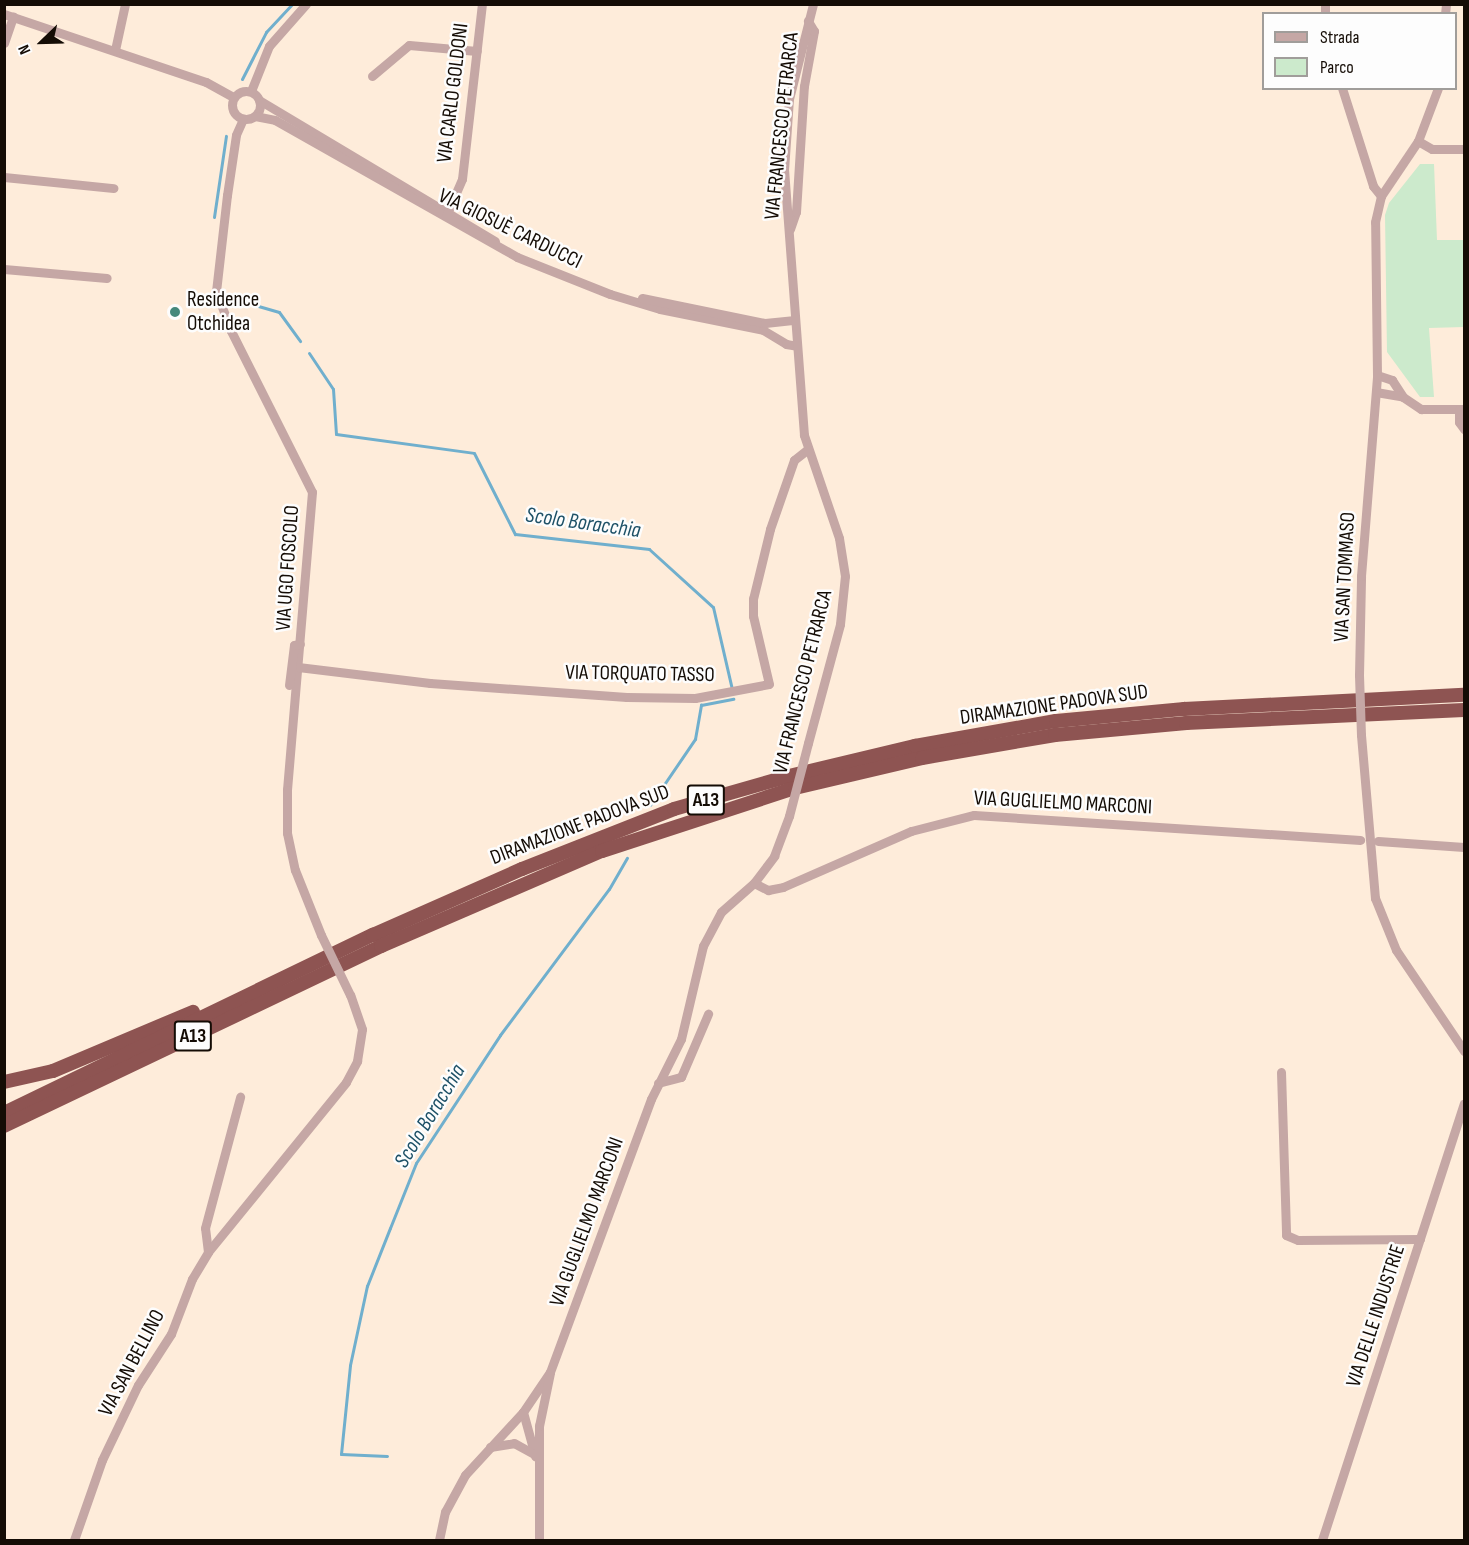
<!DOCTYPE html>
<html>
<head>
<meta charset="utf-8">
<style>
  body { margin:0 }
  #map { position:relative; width:1469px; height:1545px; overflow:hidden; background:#feecda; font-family:"Sofia Sans Condensed",sans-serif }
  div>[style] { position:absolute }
  .green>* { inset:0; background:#cceacc }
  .stream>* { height:3px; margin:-1.5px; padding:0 1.5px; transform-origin:1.5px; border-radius:1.5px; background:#70afcd }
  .minor>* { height:9px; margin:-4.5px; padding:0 4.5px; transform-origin:4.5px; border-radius:4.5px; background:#c5a7a5 }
  .minor>.ring { margin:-4.5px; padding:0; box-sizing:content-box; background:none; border:9px solid #c5a7a5; border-radius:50% }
  .highway>* { height:14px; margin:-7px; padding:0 7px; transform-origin:7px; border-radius:7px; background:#8e5452 }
  .minor-bridge>* { height:9px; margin:-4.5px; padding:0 4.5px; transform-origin:4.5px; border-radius:4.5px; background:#c5a7a5 }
  .dots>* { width:16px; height:16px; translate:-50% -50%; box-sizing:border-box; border:3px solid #fdfdfd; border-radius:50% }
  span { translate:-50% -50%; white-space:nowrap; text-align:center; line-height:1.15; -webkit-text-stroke:5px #fdfdfd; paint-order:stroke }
  .shield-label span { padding:2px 4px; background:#fdfdfd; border:2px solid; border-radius:4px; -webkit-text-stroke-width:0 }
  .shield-label { font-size:20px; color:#140c05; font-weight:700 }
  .street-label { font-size:21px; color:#140c05 }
  .poi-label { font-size:21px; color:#140c05 }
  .left { translate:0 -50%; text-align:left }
  .water-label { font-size:22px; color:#1e5167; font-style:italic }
  .frame { position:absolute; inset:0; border:6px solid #140c05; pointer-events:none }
  .legend { position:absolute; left:1262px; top:12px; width:195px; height:78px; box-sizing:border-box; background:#fdfdfd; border:2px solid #a09d9a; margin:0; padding:8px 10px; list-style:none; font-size:18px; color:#140c05 }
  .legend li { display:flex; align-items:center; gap:12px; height:30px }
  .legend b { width:30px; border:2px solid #a09d9a }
  .north { position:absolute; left:12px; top:12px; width:60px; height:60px; -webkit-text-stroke:4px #fdfdfd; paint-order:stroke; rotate:247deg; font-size:16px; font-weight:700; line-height:24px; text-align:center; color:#140c05 }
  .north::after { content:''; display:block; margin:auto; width:21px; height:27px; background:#140c05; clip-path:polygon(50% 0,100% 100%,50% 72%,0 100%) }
</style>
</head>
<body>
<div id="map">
  <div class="green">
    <i style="clip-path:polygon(1420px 164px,1434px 164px,1437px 240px,1464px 240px,1464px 327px,1429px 328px,1434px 397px,1420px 397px,1387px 352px,1385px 215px,1389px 203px)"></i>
  </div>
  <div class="stream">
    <i style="left:242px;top:79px;width:53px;rotate:-62.9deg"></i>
    <i style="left:266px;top:32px;width:38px;rotate:-47deg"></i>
    <i style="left:214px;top:217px;width:82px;rotate:-81.6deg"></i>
    <i style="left:231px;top:298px;width:50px;rotate:16.3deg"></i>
    <i style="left:279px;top:312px;width:36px;rotate:54deg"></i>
    <i style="left:309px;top:353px;width:43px;rotate:56.3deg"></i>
    <i style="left:333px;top:389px;width:45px;rotate:86.2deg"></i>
    <i style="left:336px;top:434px;width:139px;rotate:7.8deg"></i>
    <i style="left:474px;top:453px;width:91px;rotate:63.2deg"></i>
    <i style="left:515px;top:534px;width:135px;rotate:6.4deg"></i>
    <i style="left:649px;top:549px;width:86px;rotate:42.2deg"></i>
    <i style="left:713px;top:607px;width:84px;rotate:77deg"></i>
    <i style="left:650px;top:805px;width:80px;rotate:-55.7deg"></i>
    <i style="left:695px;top:739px;width:35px;rotate:-80deg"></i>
    <i style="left:701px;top:705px;width:33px;rotate:-11deg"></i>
    <i style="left:387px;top:1456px;width:46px;rotate:-177.5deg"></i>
    <i style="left:341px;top:1454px;width:89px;rotate:-84.2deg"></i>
    <i style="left:350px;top:1365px;width:81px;rotate:-77.9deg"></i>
    <i style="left:367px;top:1286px;width:62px;rotate:-68.4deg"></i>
    <i style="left:390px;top:1228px;width:70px;rotate:-68.2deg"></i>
    <i style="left:416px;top:1163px;width:153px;rotate:-56.7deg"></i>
    <i style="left:500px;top:1035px;width:182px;rotate:-53.3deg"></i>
    <i style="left:609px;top:889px;width:36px;rotate:-60deg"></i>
  </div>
  <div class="minor">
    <i style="left:1325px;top:4px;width:10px;rotate:90deg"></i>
    <i style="left:4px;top:14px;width:213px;rotate:18.6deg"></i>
    <i style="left:206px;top:82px;width:31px;rotate:29deg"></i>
    <i style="left:1445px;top:14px;width:10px;rotate:-84deg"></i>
    <i style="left:4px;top:43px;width:28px;rotate:-71deg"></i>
    <i style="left:115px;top:50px;width:47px;rotate:-77.7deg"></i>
    <i style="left:372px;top:76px;width:48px;rotate:-40deg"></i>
    <i style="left:409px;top:45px;width:68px;rotate:5deg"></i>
    <i style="left:1342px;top:88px;width:103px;rotate:72.4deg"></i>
    <i style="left:1373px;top:186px;width:13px;rotate:51deg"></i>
    <i class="ring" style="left:232px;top:91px;width:19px;height:19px"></i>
    <i style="left:251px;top:91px;width:48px;rotate:-68.2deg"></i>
    <i style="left:269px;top:46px;width:56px;rotate:-48.6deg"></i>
    <i style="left:259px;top:100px;width:275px;rotate:30.9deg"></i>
    <i style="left:255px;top:116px;width:20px;rotate:11deg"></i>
    <i style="left:275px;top:120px;width:278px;rotate:29.5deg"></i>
    <i style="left:517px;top:257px;width:100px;rotate:21.7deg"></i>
    <i style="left:610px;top:294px;width:52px;rotate:16.7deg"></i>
    <i style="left:660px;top:309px;width:105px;rotate:11.5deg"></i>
    <i style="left:763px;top:330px;width:27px;rotate:31deg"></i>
    <i style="left:786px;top:344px;width:11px;rotate:10deg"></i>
    <i style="left:243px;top:119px;width:17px;rotate:114deg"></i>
    <i style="left:236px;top:135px;width:61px;rotate:98.5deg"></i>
    <i style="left:227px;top:195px;width:97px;rotate:96.5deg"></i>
    <i style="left:216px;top:291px;width:43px;rotate:69.4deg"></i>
    <i style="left:231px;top:331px;width:180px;rotate:63.3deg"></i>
    <i style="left:312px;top:492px;width:299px;rotate:94.8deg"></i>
    <i style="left:287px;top:790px;width:43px;rotate:90deg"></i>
    <i style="left:287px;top:833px;width:38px;rotate:78deg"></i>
    <i style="left:295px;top:870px;width:70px;rotate:68.2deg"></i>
    <i style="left:1418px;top:141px;width:16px;rotate:30deg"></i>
    <i style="left:1432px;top:149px;width:32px"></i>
    <i style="left:4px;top:177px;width:110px;rotate:5.8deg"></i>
    <i style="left:446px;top:216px;width:40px;rotate:-66.6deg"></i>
    <i style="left:462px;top:179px;width:176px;rotate:-83.5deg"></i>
    <i style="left:790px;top:229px;width:18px;rotate:-71deg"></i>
    <i style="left:796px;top:212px;width:126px;rotate:-86.4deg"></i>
    <i style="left:804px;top:86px;width:56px;rotate:-79.7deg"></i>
    <i style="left:814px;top:31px;width:12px;rotate:-121deg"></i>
    <i style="left:4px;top:269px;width:103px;rotate:5deg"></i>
    <i style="left:642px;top:298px;width:126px;rotate:11.5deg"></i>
    <i style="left:765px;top:323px;width:30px;rotate:-6deg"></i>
    <i style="left:1377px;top:375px;width:16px;rotate:18deg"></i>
    <i style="left:1392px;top:380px;width:20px;rotate:57deg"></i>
    <i style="left:1403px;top:397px;width:22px;rotate:34deg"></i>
    <i style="left:1421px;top:409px;width:43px"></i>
    <i style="left:1376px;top:392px;width:27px;rotate:10deg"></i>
    <i style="left:1459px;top:410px;width:12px;rotate:90deg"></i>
    <i style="left:1459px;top:422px;width:9px;rotate:54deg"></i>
    <i style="left:298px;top:667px;width:133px;rotate:6.9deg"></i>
    <i style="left:430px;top:683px;width:197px;rotate:4.1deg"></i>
    <i style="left:627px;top:697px;width:68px;rotate:0.8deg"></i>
    <i style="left:695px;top:698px;width:75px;rotate:-10.7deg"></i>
    <i style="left:769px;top:684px;width:70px;rotate:-103.2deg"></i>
    <i style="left:753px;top:616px;width:17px;rotate:-90deg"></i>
    <i style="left:753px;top:599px;width:72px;rotate:-76.3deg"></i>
    <i style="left:770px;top:529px;width:73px;rotate:-70.8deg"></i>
    <i style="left:794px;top:460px;width:16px;rotate:-38deg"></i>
    <i style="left:1359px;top:675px;width:99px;rotate:-88.8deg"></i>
    <i style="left:1361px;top:576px;width:202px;rotate:-85.4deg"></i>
    <i style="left:1377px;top:375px;width:153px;rotate:-90.7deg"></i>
    <i style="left:1375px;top:222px;width:27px;rotate:-77deg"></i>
    <i style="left:1381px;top:196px;width:66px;rotate:-56.1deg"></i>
    <i style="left:1418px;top:141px;width:57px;rotate:-69.3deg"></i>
    <i style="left:289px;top:685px;width:40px;rotate:-82.9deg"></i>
    <i style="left:294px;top:645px;width:6px;rotate:-9deg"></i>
    <i style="left:1361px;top:735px;width:164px;rotate:85.1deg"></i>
    <i style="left:1375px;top:898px;width:56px;rotate:68deg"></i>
    <i style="left:1396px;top:950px;width:122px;rotate:56deg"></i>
    <i style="left:808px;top:743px;width:123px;rotate:-74.9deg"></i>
    <i style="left:840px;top:624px;width:48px;rotate:-84.1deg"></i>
    <i style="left:845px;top:576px;width:38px;rotate:-99deg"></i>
    <i style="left:839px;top:538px;width:109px;rotate:-108.8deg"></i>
    <i style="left:804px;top:435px;width:266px;rotate:-94.3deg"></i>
    <i style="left:784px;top:170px;width:71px;rotate:-86deg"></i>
    <i style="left:789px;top:99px;width:98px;rotate:-75.8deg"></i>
    <i style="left:1378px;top:841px;width:86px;rotate:4deg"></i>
    <i style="left:754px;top:883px;width:16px;rotate:27deg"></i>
    <i style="left:768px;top:890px;width:15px;rotate:-11deg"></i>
    <i style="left:783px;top:887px;width:140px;rotate:-23.6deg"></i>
    <i style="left:911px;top:831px;width:65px;rotate:-14.3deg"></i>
    <i style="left:974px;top:815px;width:387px;rotate:3.7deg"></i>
    <i style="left:1281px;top:1072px;width:163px;rotate:88.2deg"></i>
    <i style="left:1286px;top:1235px;width:13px;rotate:23deg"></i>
    <i style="left:1298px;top:1240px;width:122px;rotate:-0.5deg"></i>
    <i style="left:658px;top:1083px;width:24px;rotate:-15deg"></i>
    <i style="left:681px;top:1077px;width:69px;rotate:-66.8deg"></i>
    <i style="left:208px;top:1252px;width:24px;rotate:-97deg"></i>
    <i style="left:205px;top:1228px;width:136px;rotate:-75deg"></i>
    <i style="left:523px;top:1412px;width:46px;rotate:74.7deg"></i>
    <i style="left:490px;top:1447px;width:24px;rotate:-9deg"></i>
    <i style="left:514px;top:1443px;width:23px;rotate:29deg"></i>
    <i style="left:74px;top:1540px;width:85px;rotate:-70.7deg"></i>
    <i style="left:102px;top:1460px;width:83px;rotate:-64.4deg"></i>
    <i style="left:138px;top:1385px;width:61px;rotate:-57.1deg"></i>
    <i style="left:171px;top:1334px;width:59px;rotate:-69.1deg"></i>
    <i style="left:192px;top:1279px;width:31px;rotate:-59deg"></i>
    <i style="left:208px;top:1252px;width:219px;rotate:-50.9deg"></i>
    <i style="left:346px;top:1082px;width:24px;rotate:-62deg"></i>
    <i style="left:357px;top:1061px;width:32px;rotate:-81deg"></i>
    <i style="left:362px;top:1029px;width:36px;rotate:-109deg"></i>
    <i style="left:439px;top:1540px;width:29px;rotate:-78deg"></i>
    <i style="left:445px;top:1512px;width:42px;rotate:-61.6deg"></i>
    <i style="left:465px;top:1475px;width:86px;rotate:-47.4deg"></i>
    <i style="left:523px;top:1412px;width:48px;rotate:-56deg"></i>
    <i style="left:550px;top:1372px;width:291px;rotate:-69.7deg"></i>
    <i style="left:651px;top:1099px;width:67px;rotate:-63.4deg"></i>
    <i style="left:681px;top:1039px;width:96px;rotate:-76.7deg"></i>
    <i style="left:703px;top:946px;width:38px;rotate:-62deg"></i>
    <i style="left:721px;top:912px;width:44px;rotate:-41.3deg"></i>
    <i style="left:754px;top:883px;width:34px;rotate:-53deg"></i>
    <i style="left:774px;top:856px;width:43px;rotate:-69.4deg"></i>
    <i style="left:539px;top:1540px;width:114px;rotate:-90deg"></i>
    <i style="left:539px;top:1426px;width:54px;rotate:-78.3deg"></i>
    <i style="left:1322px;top:1540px;width:459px;rotate:-72deg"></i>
  </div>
  <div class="highway">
    <i style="left:4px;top:1082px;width:50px;rotate:-12.7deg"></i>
    <i style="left:53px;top:1071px;width:152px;rotate:-22.9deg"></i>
    <i style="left:4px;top:1113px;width:410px;rotate:-25.8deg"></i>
    <i style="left:373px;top:935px;width:163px;rotate:-23.9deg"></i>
    <i style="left:522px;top:869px;width:163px;rotate:-21.5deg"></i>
    <i style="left:674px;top:809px;width:120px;rotate:-16deg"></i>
    <i style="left:789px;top:776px;width:130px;rotate:-13.4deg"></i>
    <i style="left:915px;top:746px;width:143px;rotate:-10.1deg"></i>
    <i style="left:1056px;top:721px;width:129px;rotate:-5.4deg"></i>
    <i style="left:1184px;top:709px;width:280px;rotate:-2.9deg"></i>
    <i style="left:4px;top:1126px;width:418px;rotate:-25.5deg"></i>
    <i style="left:381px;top:946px;width:241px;rotate:-23.3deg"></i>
    <i style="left:602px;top:851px;width:203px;rotate:-18.1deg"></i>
    <i style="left:795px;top:788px;width:130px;rotate:-13.3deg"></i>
    <i style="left:922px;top:758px;width:135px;rotate:-9.8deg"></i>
    <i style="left:1055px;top:735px;width:132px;rotate:-5.2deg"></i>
    <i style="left:1186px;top:723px;width:278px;rotate:-2.7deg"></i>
  </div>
  <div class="minor-bridge">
    <i style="left:1359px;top:675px;width:60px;rotate:88.1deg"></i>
    <i style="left:789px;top:816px;width:75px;rotate:-75.4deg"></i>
    <i style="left:321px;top:935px;width:67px;rotate:64.2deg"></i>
  </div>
  <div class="dots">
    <i style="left:175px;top:312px;background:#45887b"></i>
  </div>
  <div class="shield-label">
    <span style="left:706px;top:800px">A13</span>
    <span style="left:193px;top:1036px">A13</span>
  </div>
  <div class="street-label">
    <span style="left:453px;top:93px;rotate:-83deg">VIA CARLO GOLDONI</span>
    <span style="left:782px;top:126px;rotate:-84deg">VIA FRANCESCO PETRARCA</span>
    <span style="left:510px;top:229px;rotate:26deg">VIA GIOSUÈ CARDUCCI</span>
    <span style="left:288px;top:568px;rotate:-86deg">VIA UGO FOSCOLO</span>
    <span style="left:1345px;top:577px;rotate:-87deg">VIA SAN TOMMASO</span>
    <span style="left:640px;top:674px;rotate:1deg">VIA TORQUATO TASSO</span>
    <span style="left:803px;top:682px;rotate:-76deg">VIA FRANCESCO PETRARCA</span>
    <span style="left:1054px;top:705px;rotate:-8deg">DIRAMAZIONE PADOVA SUD</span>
    <span style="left:1063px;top:803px;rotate:3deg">VIA GUGLIELMO MARCONI</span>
    <span style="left:580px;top:825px;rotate:-21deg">DIRAMAZIONE PADOVA SUD</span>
    <span style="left:587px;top:1222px;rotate:-70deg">VIA GUGLIELMO MARCONI</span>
    <span style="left:1376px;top:1316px;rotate:-72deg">VIA DELLE INDUSTRIE</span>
    <span style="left:132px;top:1363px;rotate:-62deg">VIA SAN BELLINO</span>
  </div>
  <div class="poi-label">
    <span class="left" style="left:187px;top:312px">Residence<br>Otchidea</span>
  </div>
  <div class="water-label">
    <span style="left:583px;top:523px;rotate:8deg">Scolo Boracchia</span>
    <span style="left:430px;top:1116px;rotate:-59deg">Scolo Boracchia</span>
  </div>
  <div class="frame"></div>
  <ul class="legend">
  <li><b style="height:8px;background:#c5a7a5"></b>Strada</li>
  <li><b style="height:16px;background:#cceacc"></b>Parco</li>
  </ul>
  <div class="north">N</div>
</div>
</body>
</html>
